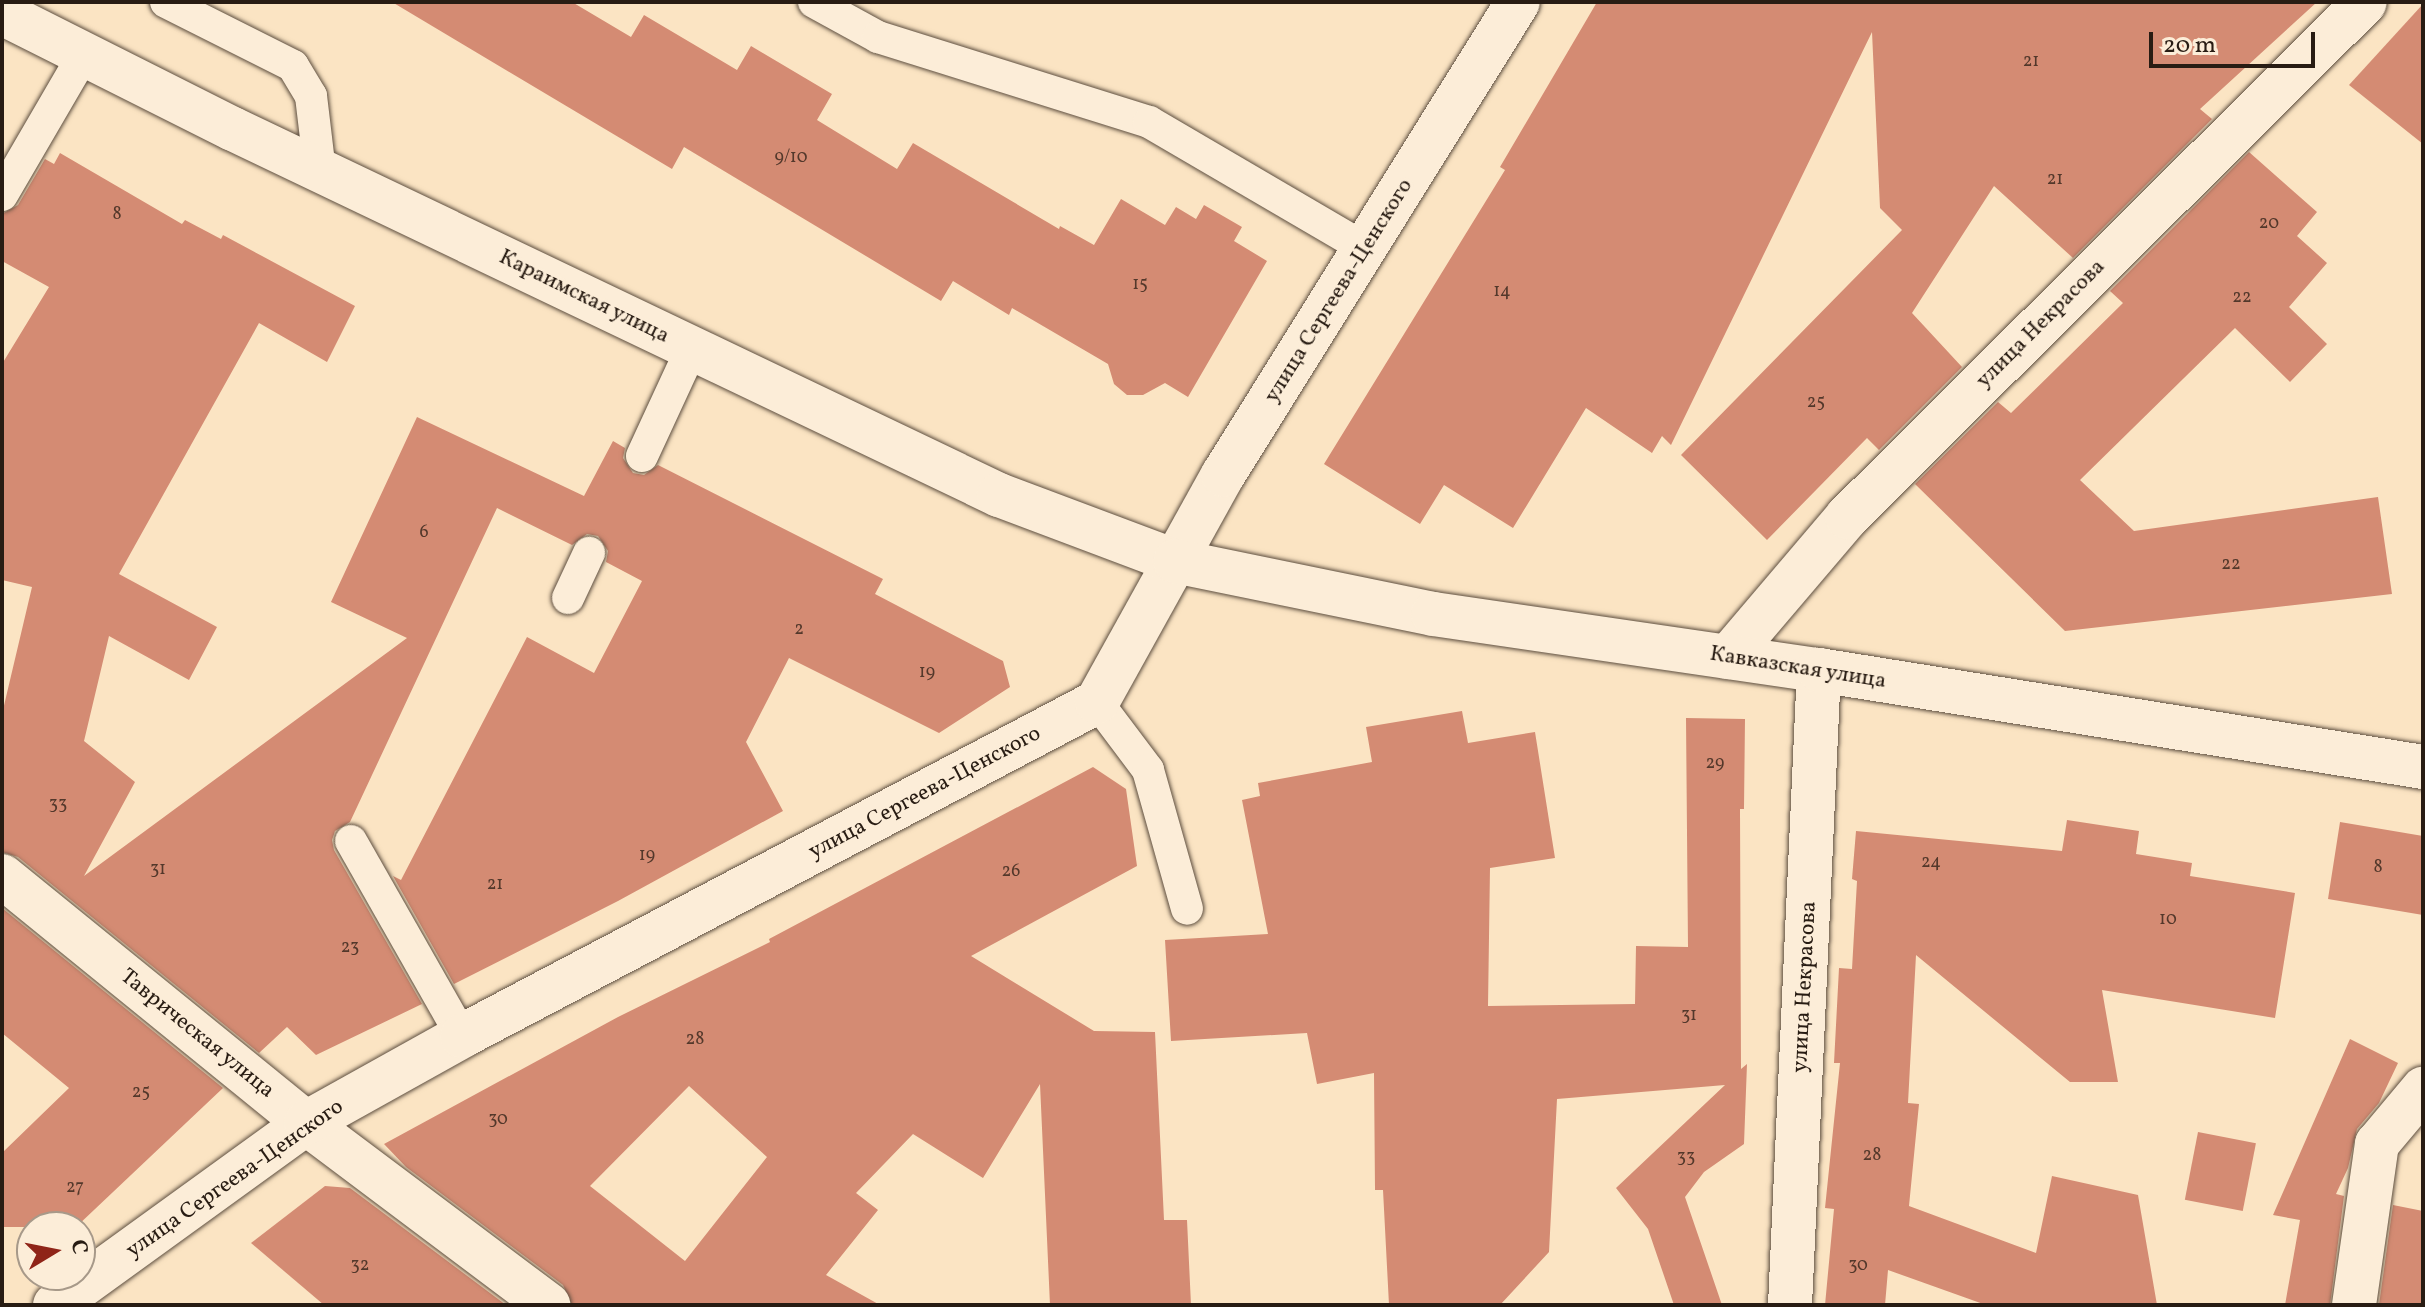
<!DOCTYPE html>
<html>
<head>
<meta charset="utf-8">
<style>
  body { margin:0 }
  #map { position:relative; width:2425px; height:1307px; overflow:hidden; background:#fbe4c3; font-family:Vollkorn,serif }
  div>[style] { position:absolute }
  .building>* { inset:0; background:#d48b73; transform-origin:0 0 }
  .roads { filter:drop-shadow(0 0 2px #5d4e3f) drop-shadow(0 0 2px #5d4e3f) }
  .service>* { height:32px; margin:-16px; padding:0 16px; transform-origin:16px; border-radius:16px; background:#fcedd8 }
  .minor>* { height:44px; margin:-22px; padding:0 22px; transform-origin:22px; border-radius:22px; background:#fcedd8 }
  .secondary>* { height:44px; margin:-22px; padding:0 22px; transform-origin:22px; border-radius:22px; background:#fcedd8 }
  span { translate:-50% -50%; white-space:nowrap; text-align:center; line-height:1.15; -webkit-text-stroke:6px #fcedd8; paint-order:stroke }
  .number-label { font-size:18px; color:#53382b }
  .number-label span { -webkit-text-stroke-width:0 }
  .street-label { font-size:22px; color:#281c13 }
  .frame { position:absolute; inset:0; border:4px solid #281c13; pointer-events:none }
  .north { position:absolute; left:16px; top:1211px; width:80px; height:80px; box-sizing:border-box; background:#fcedd8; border:2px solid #a79989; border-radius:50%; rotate:80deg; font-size:22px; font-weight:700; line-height:32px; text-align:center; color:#281c13 }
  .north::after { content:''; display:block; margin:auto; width:28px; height:36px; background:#8f2418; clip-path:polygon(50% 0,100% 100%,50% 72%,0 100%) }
  .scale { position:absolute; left:2149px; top:32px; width:166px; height:36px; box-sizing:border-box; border:4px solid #281c13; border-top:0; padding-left:10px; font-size:24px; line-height:28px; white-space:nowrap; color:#281c13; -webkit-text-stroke:6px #fcedd8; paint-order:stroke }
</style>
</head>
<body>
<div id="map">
  <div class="building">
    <i style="clip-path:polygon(392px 2px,572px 2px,631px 37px,644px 15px,737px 70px,751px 46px,832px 94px,817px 120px,897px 169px,913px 143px,1059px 229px,1060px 226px,1094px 245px,1121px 199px,1165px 225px,1176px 207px,1196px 219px,1204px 205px,1242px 227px,1234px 241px,1267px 261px,1188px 397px,1165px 383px,1143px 395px,1127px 395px,1114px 384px,1108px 364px,1012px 308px,1009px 315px,953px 281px,941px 301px,684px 147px,672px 169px)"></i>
    <i style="clip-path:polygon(1597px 2px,2317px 2px,2200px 109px,2212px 119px,2073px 258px,1994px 186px,1912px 313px,1962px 367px,1879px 450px,1867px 438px,1767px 540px,1681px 455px,1902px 230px,1880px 208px,1872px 32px,1671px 445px,1662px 436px,1652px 453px,1586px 408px,1513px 528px,1444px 485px,1420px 524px,1324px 464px,1505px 170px,1500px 167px)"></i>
    <i style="clip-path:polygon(2423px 4px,2423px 144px,2349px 85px)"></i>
    <i style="clip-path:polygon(2249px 152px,2317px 212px,2297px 236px,2327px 263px,2289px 307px,2327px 344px,2290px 382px,2235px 328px,2080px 480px,2134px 531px,2378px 497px,2392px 594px,2065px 631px,1915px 484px,1998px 402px,2011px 413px,2123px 303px,2110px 291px)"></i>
    <i style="clip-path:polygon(60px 153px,182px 224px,185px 220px,221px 239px,223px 235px,355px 306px,327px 362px,259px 323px,119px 574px,217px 627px,189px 680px,109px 636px,84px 741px,135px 782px,84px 876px,407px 638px,331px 602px,417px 417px,584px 496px,613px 441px,625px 448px,623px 458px,633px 473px,644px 475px,658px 465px,883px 579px,875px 594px,1003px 661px,1010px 687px,939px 733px,789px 658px,746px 742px,783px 811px,618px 901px,454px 984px,393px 876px,401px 880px,527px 637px,594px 673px,642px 581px,606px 562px,608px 551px,598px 536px,587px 534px,572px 545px,497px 508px,350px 822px,335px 831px,332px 840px,334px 850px,422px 1004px,316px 1055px,287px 1027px,259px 1053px,18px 857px,2px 852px,2px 714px,32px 587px,2px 580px,2px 364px,49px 287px,2px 261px,2px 214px,18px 205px,45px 159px,54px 164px)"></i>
    <i style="clip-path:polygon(1462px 711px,1468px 743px,1535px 732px,1555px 858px,1490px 868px,1488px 1006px,1635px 1004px,1636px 946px,1688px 947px,1686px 718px,1745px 719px,1744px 809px,1740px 809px,1741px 1069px,1747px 1064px,1744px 1144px,1704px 1172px,1685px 1197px,1722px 1305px,1674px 1305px,1648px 1229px,1616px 1188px,1725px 1085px,1557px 1099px,1549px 1252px,1500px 1305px,1389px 1305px,1383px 1190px,1375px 1190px,1374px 1073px,1317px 1084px,1307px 1033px,1171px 1041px,1165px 940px,1268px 934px,1242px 800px,1260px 796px,1258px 783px,1372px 762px,1366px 727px)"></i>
    <i style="clip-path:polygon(evenodd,1093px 767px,1126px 789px,1137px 866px,971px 956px,1094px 1031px,1155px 1032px,1164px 1220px,1187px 1220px,1191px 1305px,1050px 1305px,1040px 1084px,983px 1178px,913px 1134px,856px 1193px,878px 1210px,826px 1275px,880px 1305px,572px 1305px,563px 1285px,406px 1167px,384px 1144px,618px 1017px,770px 942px,769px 939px,1093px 767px,689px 1086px,767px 1157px,685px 1261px,590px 1186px,689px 1086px)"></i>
    <i style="clip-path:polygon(2067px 820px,2139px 831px,2136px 854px,2192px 863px,2190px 876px,2295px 893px,2275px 1018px,2102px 990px,2118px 1082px,2070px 1082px,1916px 955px,1908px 1103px,1919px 1104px,1909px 1206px,2036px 1253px,2052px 1176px,2138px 1195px,2157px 1305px,1986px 1305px,1888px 1270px,1885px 1305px,1825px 1305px,1834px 1209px,1825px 1208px,1840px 1063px,1834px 1063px,1839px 968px,1852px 969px,1857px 881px,1852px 879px,1856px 831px,2062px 851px)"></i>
    <i style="clip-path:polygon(2340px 822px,2423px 836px,2423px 915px,2328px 899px)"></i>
    <i style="clip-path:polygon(2px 908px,223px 1088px,76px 1227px,2px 1227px,2px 1153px,69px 1088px,2px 1033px)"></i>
    <i style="clip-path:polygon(2350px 1039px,2398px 1063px,2379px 1103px,2357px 1129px,2348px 1168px,2336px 1194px,2344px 1196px,2330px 1305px,2285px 1305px,2300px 1220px,2273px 1215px)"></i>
    <i style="left:2198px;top:1132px;width:59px;height:69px;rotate:11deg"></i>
    <i style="clip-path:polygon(325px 1186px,350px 1188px,506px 1305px,324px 1305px,251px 1243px)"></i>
    <i style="clip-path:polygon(2393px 1205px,2423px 1211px,2423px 1305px,2379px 1305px)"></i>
  </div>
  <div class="roads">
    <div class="service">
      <i style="left:166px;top:2px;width:142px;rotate:26.7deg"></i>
      <i style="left:293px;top:66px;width:35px;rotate:59deg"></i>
      <i style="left:311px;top:96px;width:76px;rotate:83.2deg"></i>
      <i style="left:814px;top:2px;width:73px;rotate:28.7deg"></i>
      <i style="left:878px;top:37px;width:284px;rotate:17.4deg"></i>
      <i style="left:1149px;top:122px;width:251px;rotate:30.3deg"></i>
      <i style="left:2px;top:195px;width:163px;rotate:-59.8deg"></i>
      <i style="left:642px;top:456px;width:119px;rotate:-65.2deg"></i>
      <i style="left:568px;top:598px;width:50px;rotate:-65deg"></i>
      <i style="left:1097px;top:702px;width:85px;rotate:53.1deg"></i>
      <i style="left:1148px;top:770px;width:144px;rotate:74.3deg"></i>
      <i style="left:351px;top:841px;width:224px;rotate:60.4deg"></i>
    </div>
    <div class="minor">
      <i style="left:1728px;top:657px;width:184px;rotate:-49.6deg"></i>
      <i style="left:1847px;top:517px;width:730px;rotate:-44.83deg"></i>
      <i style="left:2px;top:876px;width:392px;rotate:39.1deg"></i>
      <i style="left:306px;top:1123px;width:303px;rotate:36.9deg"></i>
      <i style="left:55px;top:1305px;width:310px;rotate:-35.9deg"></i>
      <i style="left:306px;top:1123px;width:179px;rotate:-29.1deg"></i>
      <i style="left:462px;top:1036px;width:717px;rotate:-27.74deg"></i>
      <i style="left:1097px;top:702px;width:260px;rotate:-61deg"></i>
      <i style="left:1223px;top:475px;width:557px;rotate:-58.05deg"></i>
      <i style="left:1790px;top:1305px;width:636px;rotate:-87.39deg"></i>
      <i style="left:2354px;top:1305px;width:163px;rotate:-81.9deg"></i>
      <i style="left:2377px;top:1144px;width:72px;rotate:-50.1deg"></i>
    </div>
    <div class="secondary">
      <i style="left:2px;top:13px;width:258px;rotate:26.7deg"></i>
      <i style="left:233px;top:129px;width:849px;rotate:25.54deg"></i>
      <i style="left:999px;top:495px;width:188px;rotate:20.6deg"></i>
      <i style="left:1175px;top:561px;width:263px;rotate:11.6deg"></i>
      <i style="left:1433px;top:614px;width:390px;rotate:8.3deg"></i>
      <i style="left:1819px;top:670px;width:612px;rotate:9.12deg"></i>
    </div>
  </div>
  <div class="number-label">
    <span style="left:2031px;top:62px">21</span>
    <span style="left:791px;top:158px">9/10</span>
    <span style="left:2055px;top:180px">21</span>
    <span style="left:117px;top:215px">8</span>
    <span style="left:2269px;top:224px">20</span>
    <span style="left:1140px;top:285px">15</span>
    <span style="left:1502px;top:292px">14</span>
    <span style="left:2242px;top:298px">22</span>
    <span style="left:1816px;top:403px">25</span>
    <span style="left:424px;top:533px">6</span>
    <span style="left:2231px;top:565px">22</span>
    <span style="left:799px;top:630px">2</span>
    <span style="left:927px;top:673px">19</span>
    <span style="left:1715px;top:764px">29</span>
    <span style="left:58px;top:805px">33</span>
    <span style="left:647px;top:856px">19</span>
    <span style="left:1931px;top:863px">24</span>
    <span style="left:2378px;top:868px">8</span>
    <span style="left:158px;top:870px">31</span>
    <span style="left:1011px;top:872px">26</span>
    <span style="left:495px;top:885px">21</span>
    <span style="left:2168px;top:920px">10</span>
    <span style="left:350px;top:948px">23</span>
    <span style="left:1689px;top:1016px">31</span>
    <span style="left:695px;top:1040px">28</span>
    <span style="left:141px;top:1093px">25</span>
    <span style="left:498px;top:1120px">30</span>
    <span style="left:1872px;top:1156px">28</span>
    <span style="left:1686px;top:1158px">33</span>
    <span style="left:75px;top:1188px">27</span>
    <span style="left:360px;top:1266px">32</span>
    <span style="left:1858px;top:1266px">30</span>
  </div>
  <div class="street-label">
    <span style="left:1339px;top:291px;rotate:-58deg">улица Сергеева-Ценского</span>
    <span style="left:584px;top:297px;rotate:26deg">Караимская улица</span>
    <span style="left:2041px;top:324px;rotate:-45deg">улица Некрасова</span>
    <span style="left:1798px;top:668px;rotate:9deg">Кавказская улица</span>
    <span style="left:925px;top:793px;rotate:-28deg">улица Сергеева-Ценского</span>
    <span style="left:1805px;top:987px;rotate:-87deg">улица Некрасова</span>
    <span style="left:197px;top:1034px;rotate:39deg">Таврическая улица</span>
    <span style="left:235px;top:1179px;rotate:-35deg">улица Сергеева-Ценского</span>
  </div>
  <div class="frame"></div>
  <div class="north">С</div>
  <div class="scale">20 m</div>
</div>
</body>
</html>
